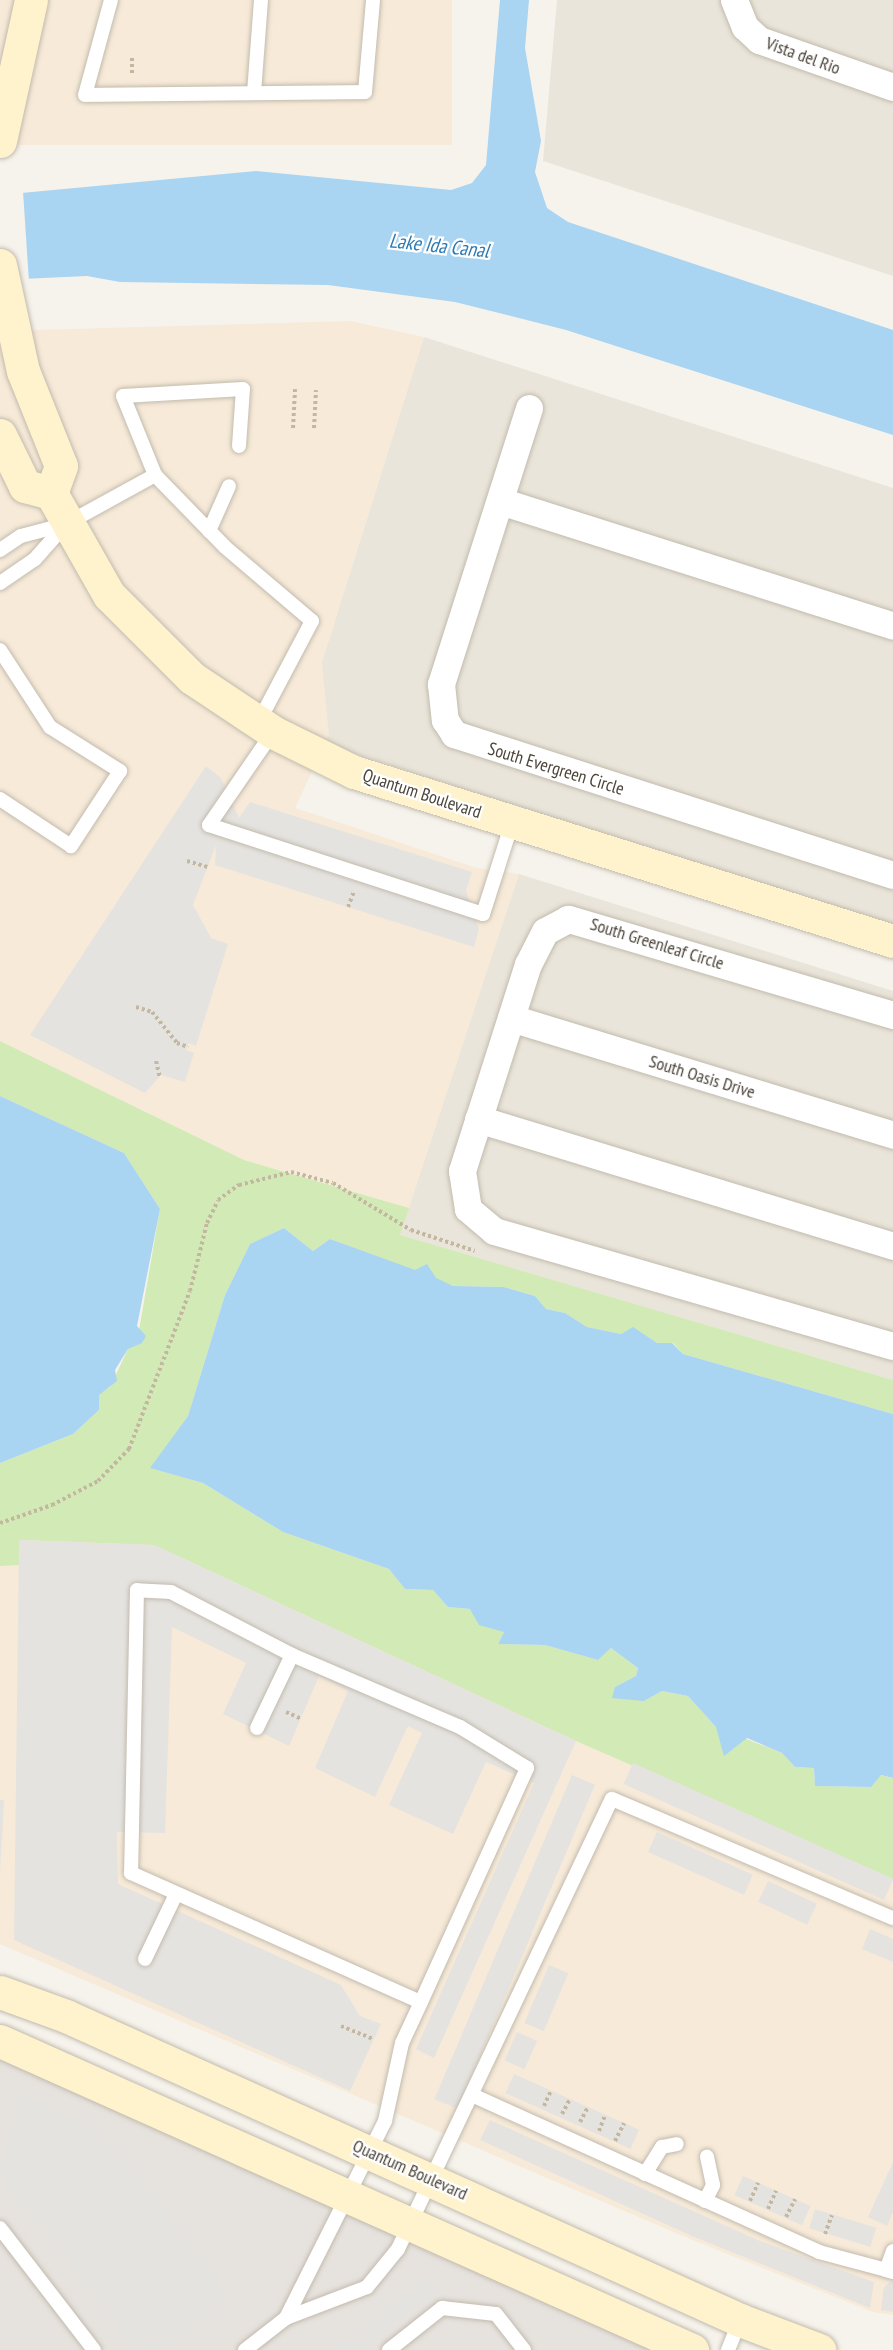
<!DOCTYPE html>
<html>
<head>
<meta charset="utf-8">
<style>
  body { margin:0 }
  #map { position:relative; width:893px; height:2350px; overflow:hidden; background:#f6f3ec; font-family:"PT Sans Narrow",sans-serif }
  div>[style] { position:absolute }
  .residential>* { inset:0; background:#eae5da }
  .commercial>* { inset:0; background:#f7ead8; transform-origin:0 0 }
  .industrial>* { inset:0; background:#e6e2dd }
  .green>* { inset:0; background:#d2eab5 }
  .parking>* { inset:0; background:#e5e3e0; transform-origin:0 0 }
  .water>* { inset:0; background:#a9d4f2 }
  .pier>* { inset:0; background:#f6f3ec }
  .path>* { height:4px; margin-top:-2px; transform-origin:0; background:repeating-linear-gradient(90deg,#c4b79f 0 3px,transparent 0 6px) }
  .roads { filter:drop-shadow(0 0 2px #c2bbae) drop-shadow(0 0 2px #c2bbae) }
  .lane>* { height:14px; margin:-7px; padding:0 7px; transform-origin:7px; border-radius:7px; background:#fff }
  .street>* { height:27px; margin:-13.5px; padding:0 13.5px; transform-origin:13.5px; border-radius:13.5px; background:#fff }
  .secondary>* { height:33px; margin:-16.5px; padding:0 16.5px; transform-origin:16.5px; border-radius:16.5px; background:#fff3cd }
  span { translate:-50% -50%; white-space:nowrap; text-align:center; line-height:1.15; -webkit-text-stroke:4.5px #fff; paint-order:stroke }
  .street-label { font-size:18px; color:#4b4439 }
  .water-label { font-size:20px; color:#2e7ab2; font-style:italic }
</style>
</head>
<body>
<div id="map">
  <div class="residential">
    <i style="clip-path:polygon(557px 0,893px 0,893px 276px,543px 161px)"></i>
    <i style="clip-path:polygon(424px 337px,893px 488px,893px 927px,325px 744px,322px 662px)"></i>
    <i style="clip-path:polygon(519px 874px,893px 991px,893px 1380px,399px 1235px)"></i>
  </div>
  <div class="commercial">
    <i style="left:0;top:0;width:452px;height:145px"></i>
    <i style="clip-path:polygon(350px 321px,424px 337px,322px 662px,329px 735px,295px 808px,477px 868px,519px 874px,409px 1208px,244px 1160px,0 1041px,0 331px)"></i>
    <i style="clip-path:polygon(0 1530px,157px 1535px,893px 1857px,893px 2315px,873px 2312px,690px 2239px,0 1944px)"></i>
  </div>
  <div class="industrial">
    <i style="clip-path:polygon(0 2057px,656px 2350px,0 2350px)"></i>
  </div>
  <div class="green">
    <i style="clip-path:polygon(0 1041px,244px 1160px,409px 1208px,400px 1235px,893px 1380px,893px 1414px,683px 1354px,673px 1343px,657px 1343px,633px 1328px,621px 1334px,587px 1327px,565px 1313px,546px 1309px,535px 1296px,504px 1287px,453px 1286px,330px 1239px,313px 1251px,284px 1228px,250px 1244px,225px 1295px,188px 1416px,151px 1468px,203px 1483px,283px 1532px,389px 1569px,405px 1589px,433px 1590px,448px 1607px,470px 1609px,504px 1632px,498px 1644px,545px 1645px,598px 1660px,611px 1648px,638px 1668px,636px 1676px,615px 1687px,644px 1701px,662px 1691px,688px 1696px,716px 1727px,782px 1753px,795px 1767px,814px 1768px,815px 1786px,870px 1787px,880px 1775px,893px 1778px,893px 1879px,576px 1741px,154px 1545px,20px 1540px,19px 1565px,0 1566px,0 1463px,73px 1434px,99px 1410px,99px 1394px,110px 1387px,128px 1349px,137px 1342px,160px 1209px,124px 1153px,0 1096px)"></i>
  </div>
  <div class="parking">
    <i style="clip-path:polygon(206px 766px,221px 778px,239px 818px,250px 802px,472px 872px,466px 891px,479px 929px,474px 947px,215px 865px,216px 845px,193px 905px,211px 938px,228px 944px,196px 1046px,189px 1043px,186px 1050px,194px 1053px,185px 1082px,161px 1075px,145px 1093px,30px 1035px)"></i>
    <i style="clip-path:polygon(19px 1540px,154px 1545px,576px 1741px,434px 2058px,416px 2049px,534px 1783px,486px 1762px,453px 1834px,389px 1805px,422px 1733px,408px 1726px,375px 1797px,315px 1768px,348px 1691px,319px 1676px,289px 1746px,223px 1714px,246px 1663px,172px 1627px,165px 1833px,117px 1832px,118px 1884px,341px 1985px,360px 2016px,381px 2024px,350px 2091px,14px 1940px)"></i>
    <i style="left:633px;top:1763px;width:285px;height:23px;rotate:24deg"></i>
    <i style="left:572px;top:1775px;width:25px;height:352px;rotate:23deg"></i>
    <i style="clip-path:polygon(0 1800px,4px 1800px,0 1873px)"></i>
    <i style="left:657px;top:1832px;width:105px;height:22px;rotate:24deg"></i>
    <i style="left:768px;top:1881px;width:54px;height:23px;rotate:25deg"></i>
    <i style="clip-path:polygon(870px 1929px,893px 1939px,893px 1962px,862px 1949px)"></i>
    <i style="left:549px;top:1965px;width:21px;height:63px;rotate:23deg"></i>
    <i style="left:517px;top:2032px;width:22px;height:31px;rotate:24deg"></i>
    <i style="left:514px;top:2074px;width:137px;height:21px;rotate:24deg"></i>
    <i style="clip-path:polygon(21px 2096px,93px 2126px,148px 2187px,228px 2297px,164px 2350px,137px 2350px,0 2173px)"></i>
    <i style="clip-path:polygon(490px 2120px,760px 2241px,874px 2282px,870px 2308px,692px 2236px,480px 2140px)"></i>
    <i style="clip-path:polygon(893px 2162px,893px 2212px,887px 2226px,868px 2217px)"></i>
    <i style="left:743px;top:2176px;width:74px;height:21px;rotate:24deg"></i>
    <i style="left:815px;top:2209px;width:64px;height:20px;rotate:17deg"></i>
    <i style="clip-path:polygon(428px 2277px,439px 2291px,364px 2350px,333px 2350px)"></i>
    <i style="clip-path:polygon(893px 2280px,893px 2312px,881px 2310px,884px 2287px)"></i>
  </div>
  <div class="water">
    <i style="clip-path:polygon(500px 0,529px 0,525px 48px,541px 141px,535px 172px,547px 208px,568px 222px,893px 330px,893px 435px,566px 330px,455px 302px,328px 285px,120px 282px,87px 276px,0 280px,0 195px,256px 171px,451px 190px,472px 183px,486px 165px)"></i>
    <i style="clip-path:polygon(0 1096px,124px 1153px,160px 1209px,137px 1326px,146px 1336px,142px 1343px,128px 1349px,115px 1370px,117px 1381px,99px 1395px,99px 1410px,73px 1434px,0 1463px)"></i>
    <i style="clip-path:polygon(284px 1228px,313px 1251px,330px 1239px,415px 1270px,427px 1264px,436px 1278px,453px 1286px,504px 1287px,535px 1296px,546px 1309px,565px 1313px,587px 1327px,621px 1334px,633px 1327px,657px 1343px,672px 1343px,683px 1354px,893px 1414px,893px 1778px,881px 1775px,871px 1787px,815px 1786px,814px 1768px,795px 1767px,782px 1753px,747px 1738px,724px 1756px,716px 1727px,688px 1696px,662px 1691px,644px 1701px,612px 1698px,615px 1687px,636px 1676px,638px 1668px,611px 1648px,598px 1660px,545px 1645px,498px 1644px,504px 1632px,479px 1625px,470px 1609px,448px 1607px,433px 1590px,405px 1589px,389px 1569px,283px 1532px,203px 1483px,150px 1468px,188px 1416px,225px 1295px,250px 1244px)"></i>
  </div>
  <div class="pier">
    <i style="clip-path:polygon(23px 191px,29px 282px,0 283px,0 192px)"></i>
  </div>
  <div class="path">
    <i style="left:132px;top:58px;width:17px;rotate:90deg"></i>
    <i style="left:293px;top:428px;width:39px;rotate:-87deg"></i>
    <i style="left:314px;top:428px;width:38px;rotate:-87deg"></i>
    <i style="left:187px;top:861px;width:22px;rotate:16deg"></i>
    <i style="left:348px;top:907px;width:17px;rotate:-69deg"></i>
    <i style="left:136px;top:1007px;width:17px;rotate:17deg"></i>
    <i style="left:152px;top:1012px;width:40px;rotate:51deg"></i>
    <i style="left:177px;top:1043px;width:12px;rotate:20deg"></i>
    <i style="left:156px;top:1061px;width:17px;rotate:77deg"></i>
    <i style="left:0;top:1523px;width:55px;rotate:-19.1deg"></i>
    <i style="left:52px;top:1505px;width:52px;rotate:-27.6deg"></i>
    <i style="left:98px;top:1481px;width:45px;rotate:-45.9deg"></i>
    <i style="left:129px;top:1449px;width:169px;rotate:-68.9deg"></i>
    <i style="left:190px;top:1291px;width:70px;rotate:-76deg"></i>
    <i style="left:207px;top:1223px;width:25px;rotate:-64deg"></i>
    <i style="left:218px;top:1200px;width:26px;rotate:-36deg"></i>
    <i style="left:239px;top:1185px;width:54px;rotate:-14deg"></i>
    <i style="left:291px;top:1172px;width:43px;rotate:14.7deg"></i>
    <i style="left:333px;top:1183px;width:91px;rotate:31.1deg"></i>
    <i style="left:411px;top:1230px;width:67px;rotate:18.2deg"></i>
    <i style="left:286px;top:1712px;width:17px;rotate:24deg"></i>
    <i style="left:341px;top:2026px;width:35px;rotate:22deg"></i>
    <i style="left:544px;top:2106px;width:17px;rotate:-66deg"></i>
    <i style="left:562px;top:2114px;width:17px;rotate:-62deg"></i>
    <i style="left:580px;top:2122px;width:17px;rotate:-62deg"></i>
    <i style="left:599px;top:2131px;width:17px;rotate:-69deg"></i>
    <i style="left:615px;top:2141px;width:20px;rotate:-63deg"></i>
    <i style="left:750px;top:2201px;width:20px;rotate:-66deg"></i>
    <i style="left:768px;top:2209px;width:20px;rotate:-66deg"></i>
    <i style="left:786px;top:2217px;width:20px;rotate:-63deg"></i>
    <i style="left:825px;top:2234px;width:20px;rotate:-70deg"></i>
  </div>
  <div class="roads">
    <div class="lane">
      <i style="left:111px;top:0;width:98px;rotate:105.3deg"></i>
      <i style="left:85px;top:95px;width:280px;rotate:-0.6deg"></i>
      <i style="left:365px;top:92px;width:92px;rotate:-85deg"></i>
      <i style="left:254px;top:93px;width:93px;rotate:-85.7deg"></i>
      <i style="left:239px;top:446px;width:57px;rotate:-86deg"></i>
      <i style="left:243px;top:389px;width:120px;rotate:176.7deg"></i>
      <i style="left:123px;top:396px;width:85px;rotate:67.9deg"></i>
      <i style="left:155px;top:475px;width:100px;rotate:45.8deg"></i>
      <i style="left:225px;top:547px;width:114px;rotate:40.4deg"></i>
      <i style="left:312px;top:621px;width:115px;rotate:117.9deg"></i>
      <i style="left:209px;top:531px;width:49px;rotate:-66deg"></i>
      <i style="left:0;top:550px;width:25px;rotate:-34deg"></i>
      <i style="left:21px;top:536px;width:47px;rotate:-14.9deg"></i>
      <i style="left:66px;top:524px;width:102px;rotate:-28.8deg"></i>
      <i style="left:0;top:583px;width:42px;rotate:-34.4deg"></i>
      <i style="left:35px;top:559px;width:47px;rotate:-48.5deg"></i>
      <i style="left:0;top:650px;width:92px;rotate:57deg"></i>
      <i style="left:50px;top:727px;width:83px;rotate:32.2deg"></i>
      <i style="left:120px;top:771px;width:90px;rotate:123.2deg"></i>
      <i style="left:71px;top:846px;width:85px;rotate:-146.5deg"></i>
      <i style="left:273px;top:732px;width:113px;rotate:124.5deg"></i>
      <i style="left:209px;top:825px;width:288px;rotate:18deg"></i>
      <i style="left:483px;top:914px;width:96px;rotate:-72.3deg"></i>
      <i style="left:257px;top:1728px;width:81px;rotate:-64.4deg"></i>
      <i style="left:145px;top:1959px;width:72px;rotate:-64.5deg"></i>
      <i style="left:472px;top:2095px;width:381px;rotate:24.3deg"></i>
      <i style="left:819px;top:2252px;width:69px;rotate:15deg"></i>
      <i style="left:645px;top:2174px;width:32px;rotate:-58deg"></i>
      <i style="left:662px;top:2147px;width:15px;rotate:-11deg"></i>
      <i style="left:705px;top:2201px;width:18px;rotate:-63deg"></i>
      <i style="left:713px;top:2185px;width:29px;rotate:-102deg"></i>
      <i style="left:0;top:2228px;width:154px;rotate:52.4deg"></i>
      <i style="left:893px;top:2251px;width:20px;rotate:110deg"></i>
      <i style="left:886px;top:2270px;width:7px;rotate:16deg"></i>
      <i style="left:286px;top:2318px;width:220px;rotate:-63.3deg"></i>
      <i style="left:385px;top:2121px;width:80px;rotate:-77.7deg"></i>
      <i style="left:402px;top:2043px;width:45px;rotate:-65.1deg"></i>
      <i style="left:421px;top:2002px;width:257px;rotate:-65.6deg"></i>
      <i style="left:527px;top:1768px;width:79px;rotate:-148.5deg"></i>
      <i style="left:460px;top:1727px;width:183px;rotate:-156.8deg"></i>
      <i style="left:292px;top:1655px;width:136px;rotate:-152.5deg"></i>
      <i style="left:171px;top:1592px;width:34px;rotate:-177deg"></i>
      <i style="left:137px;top:1590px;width:283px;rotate:91.2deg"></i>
      <i style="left:131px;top:1873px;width:317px;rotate:24deg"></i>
      <i style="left:245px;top:2350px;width:52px;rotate:-38deg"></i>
      <i style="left:286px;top:2318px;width:87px;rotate:-20.9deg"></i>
      <i style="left:367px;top:2287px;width:49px;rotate:-50.8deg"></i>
      <i style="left:398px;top:2249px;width:498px;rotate:-64.6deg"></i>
      <i style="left:612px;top:1799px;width:305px;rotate:23deg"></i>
      <i style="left:389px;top:2350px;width:68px;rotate:-38.4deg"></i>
      <i style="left:442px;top:2308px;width:54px;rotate:6.3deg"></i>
      <i style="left:496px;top:2314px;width:46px;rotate:52.1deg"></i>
      <i style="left:728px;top:2350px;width:32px;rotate:-68deg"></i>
    </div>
    <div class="street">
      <i style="left:734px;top:0;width:29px;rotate:68deg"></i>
      <i style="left:745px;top:27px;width:19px;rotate:43deg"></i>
      <i style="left:759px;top:40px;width:142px;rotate:19.3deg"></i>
      <i style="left:529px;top:408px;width:290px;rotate:107.7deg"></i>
      <i style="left:441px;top:684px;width:36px;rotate:84deg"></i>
      <i style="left:445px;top:720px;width:17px;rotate:57deg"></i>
      <i style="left:454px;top:734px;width:461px;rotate:17.8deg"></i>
      <i style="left:500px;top:501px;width:412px;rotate:17.6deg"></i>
      <i style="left:893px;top:1015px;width:339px;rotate:-163.5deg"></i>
      <i style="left:568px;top:919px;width:26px;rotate:152deg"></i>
      <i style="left:545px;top:931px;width:37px;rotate:117deg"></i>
      <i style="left:528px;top:964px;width:217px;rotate:107.7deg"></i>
      <i style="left:462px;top:1171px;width:38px;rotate:81deg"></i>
      <i style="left:468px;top:1209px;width:34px;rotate:40deg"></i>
      <i style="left:494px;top:1231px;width:415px;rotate:16.1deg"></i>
      <i style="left:511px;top:1018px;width:400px;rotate:17deg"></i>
      <i style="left:478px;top:1119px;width:434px;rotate:17deg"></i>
    </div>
    <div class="secondary">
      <i style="left:0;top:141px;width:144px;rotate:-77.6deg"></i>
      <i style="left:0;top:265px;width:108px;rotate:77.8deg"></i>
      <i style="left:23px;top:371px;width:102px;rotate:68.2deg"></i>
      <i style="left:61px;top:466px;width:29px;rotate:110deg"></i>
      <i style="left:51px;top:493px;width:117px;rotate:60.4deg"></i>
      <i style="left:109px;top:595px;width:117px;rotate:45deg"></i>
      <i style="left:192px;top:678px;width:97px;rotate:33.7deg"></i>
      <i style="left:273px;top:732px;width:90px;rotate:26.3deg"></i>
      <i style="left:354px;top:772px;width:565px;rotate:17.41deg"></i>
      <i style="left:0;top:435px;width:57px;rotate:63.9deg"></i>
      <i style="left:25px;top:486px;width:27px;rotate:15deg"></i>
      <i style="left:0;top:1992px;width:70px;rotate:20deg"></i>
      <i style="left:66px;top:2016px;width:739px;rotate:24.28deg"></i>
      <i style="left:740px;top:2320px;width:85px;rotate:20.8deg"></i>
      <i style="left:0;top:2041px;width:758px;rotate:24.06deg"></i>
    </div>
  </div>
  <div class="street-label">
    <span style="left:803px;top:56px;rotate:20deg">Vista del Rio</span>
    <span style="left:556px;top:769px;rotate:17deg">South Evergreen Circle</span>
    <span style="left:422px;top:794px;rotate:18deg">Quantum Boulevard</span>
    <span style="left:657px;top:944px;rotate:17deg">South Greenleaf Circle</span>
    <span style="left:702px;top:1077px;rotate:17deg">South Oasis Drive</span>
    <span style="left:410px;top:2170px;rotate:24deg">Quantum Boulevard</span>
  </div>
  <div class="water-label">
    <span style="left:439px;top:246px;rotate:6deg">Lake Ida Canal</span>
  </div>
</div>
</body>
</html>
